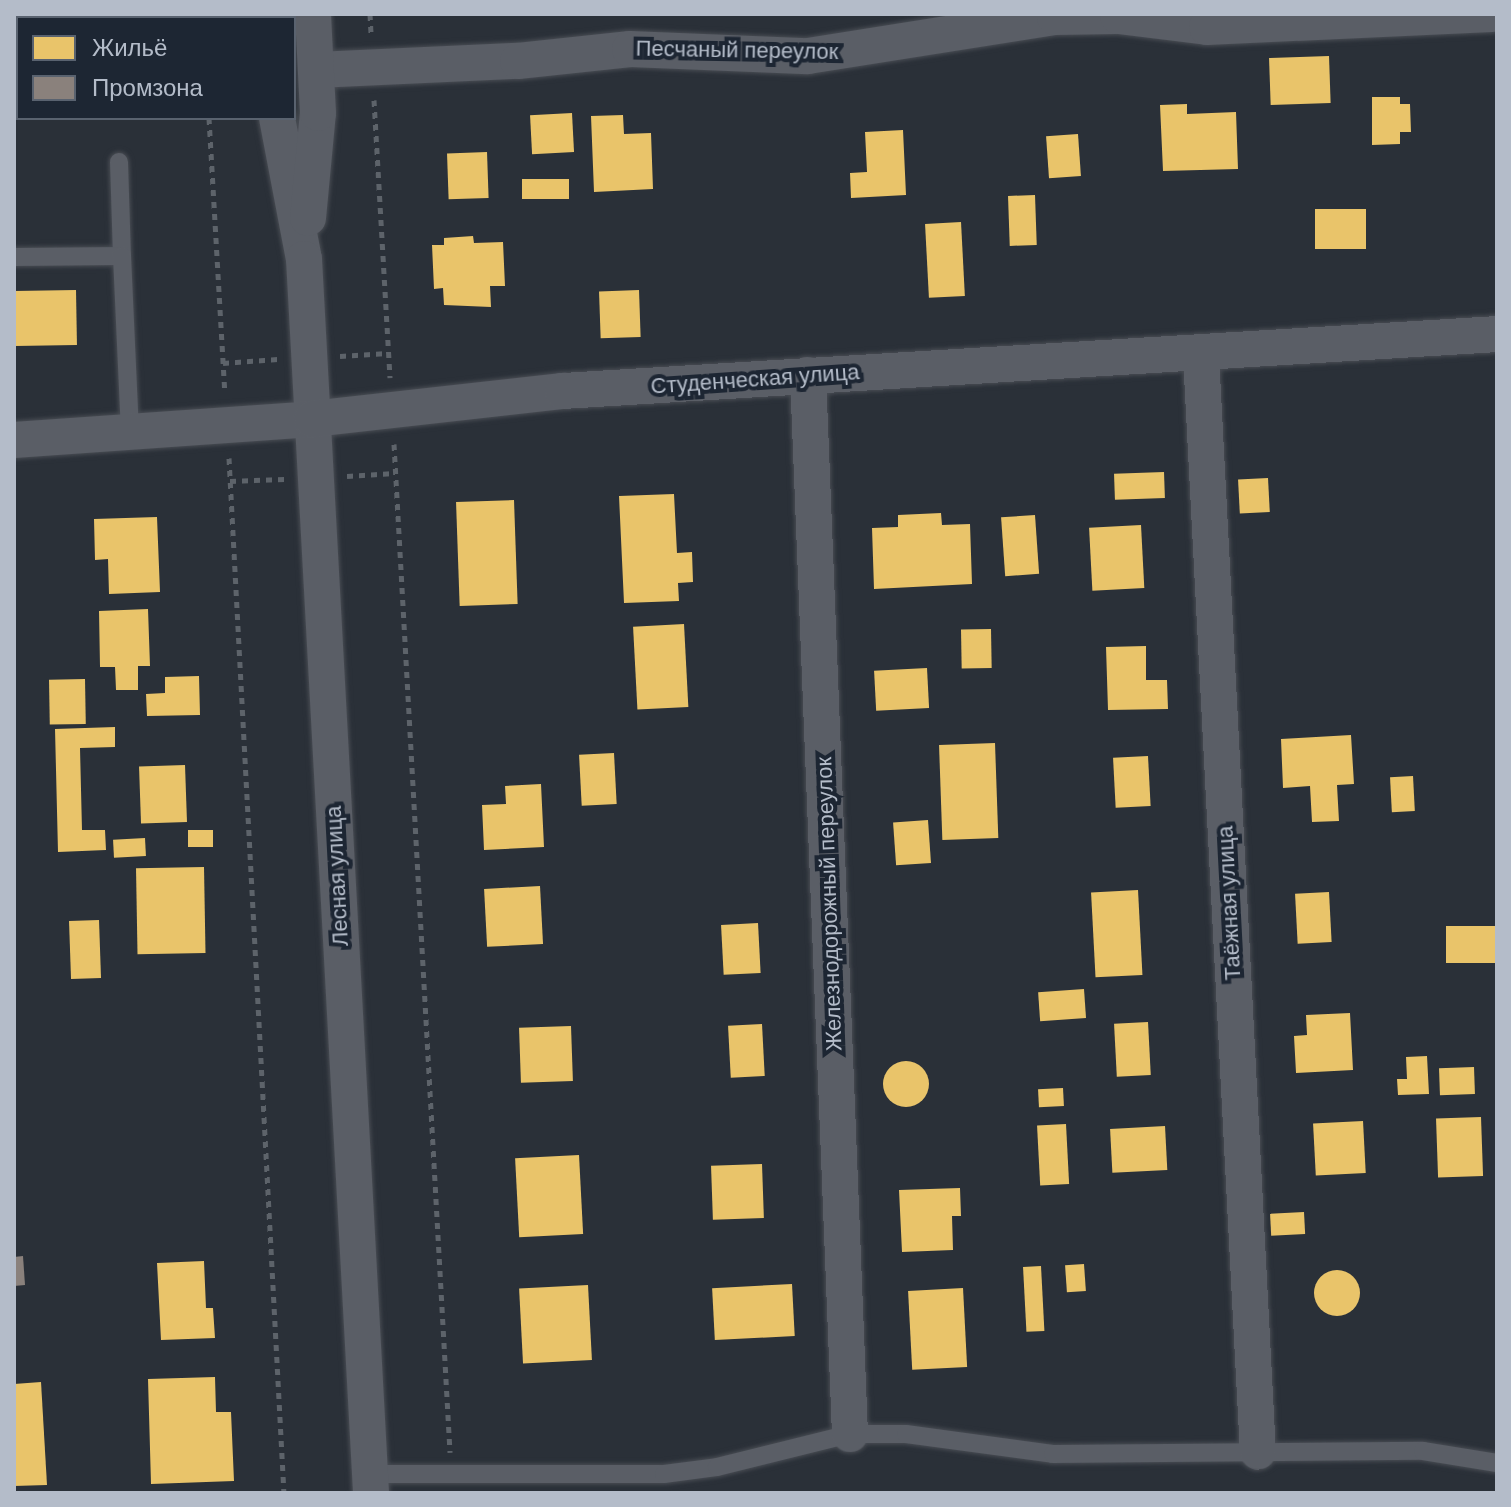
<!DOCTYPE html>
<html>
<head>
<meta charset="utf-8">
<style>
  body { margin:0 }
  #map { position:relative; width:1511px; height:1507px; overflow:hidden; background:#2a3038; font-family:Arial,sans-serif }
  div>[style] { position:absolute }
  .homes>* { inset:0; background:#e9c46a; transform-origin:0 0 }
  .round { border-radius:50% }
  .industry>* { inset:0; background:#8a817c }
  .path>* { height:5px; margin-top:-2.5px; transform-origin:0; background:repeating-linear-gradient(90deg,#5d636a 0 6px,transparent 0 12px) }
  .roads { filter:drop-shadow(0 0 2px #484c53) drop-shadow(0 0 2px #484c53) }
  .lane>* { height:18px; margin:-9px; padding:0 9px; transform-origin:9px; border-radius:9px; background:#5a5e66 }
  .street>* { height:36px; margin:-18px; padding:0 18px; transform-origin:18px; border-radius:18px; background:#5a5e66 }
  span { translate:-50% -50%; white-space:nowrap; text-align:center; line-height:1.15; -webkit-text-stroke:8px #1d2633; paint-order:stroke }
  .street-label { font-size:22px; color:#b4bcc9 }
  .frame { position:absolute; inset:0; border:16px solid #b4bcc9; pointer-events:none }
  .legend { position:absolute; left:16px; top:16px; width:280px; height:104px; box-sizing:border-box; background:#1d2633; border:2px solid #59626f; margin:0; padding:10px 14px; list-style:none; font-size:24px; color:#b4bcc9 }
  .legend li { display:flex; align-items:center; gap:16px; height:40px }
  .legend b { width:40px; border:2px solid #59626f }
</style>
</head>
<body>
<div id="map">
  <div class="homes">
    <i style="left:1329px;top:56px;width:47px;height:60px;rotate:88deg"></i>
    <i style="clip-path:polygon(1372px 97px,1400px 97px,1400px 104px,1410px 104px,1411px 132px,1400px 132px,1400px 144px,1372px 145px)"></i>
    <i style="clip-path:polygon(1187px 104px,1187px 114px,1236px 112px,1238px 169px,1163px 171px,1160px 105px)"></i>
    <i style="left:572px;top:113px;width:39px;height:42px;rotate:87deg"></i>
    <i style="clip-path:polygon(623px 115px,624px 134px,651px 133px,653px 189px,594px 192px,591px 116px)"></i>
    <i style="clip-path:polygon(903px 130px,906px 195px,851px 198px,850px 173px,867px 172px,865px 132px)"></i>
    <i style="left:1078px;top:134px;width:42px;height:32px;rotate:86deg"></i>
    <i style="left:487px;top:152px;width:46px;height:40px;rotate:88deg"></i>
    <i style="left:522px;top:179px;width:47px;height:20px"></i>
    <i style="left:1035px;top:195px;width:50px;height:27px;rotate:88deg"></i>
    <i style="left:1315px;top:209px;width:51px;height:40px"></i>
    <i style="left:961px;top:222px;width:74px;height:36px;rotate:87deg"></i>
    <i style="clip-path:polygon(473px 236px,474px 243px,503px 242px,505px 286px,490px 286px,491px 307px,444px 305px,443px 288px,434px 289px,432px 245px,444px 245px,444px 238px)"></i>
    <i style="left:76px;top:290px;width:55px;height:62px;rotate:89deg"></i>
    <i style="left:639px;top:290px;width:47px;height:40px;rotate:88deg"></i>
    <i style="left:1164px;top:472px;width:26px;height:50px;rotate:88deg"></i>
    <i style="left:1268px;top:478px;width:34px;height:30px;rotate:87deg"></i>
    <i style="clip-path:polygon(674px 494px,677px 553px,692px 552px,693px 582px,678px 583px,679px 601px,624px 603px,619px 496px)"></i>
    <i style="left:514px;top:500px;width:104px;height:58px;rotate:88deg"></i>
    <i style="clip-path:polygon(941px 513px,942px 525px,970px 524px,972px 584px,874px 589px,872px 528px,898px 527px,898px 515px)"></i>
    <i style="left:1035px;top:515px;width:59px;height:34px;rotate:86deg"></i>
    <i style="clip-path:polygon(157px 517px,160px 592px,109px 594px,108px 559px,95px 560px,94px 519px)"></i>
    <i style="left:1141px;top:525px;width:63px;height:52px;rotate:87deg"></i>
    <i style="clip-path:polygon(148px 609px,150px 666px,138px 666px,138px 690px,116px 690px,115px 667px,100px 667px,99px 611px)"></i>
    <i style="left:684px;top:624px;width:83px;height:51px;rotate:87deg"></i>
    <i style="left:991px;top:629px;width:39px;height:30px;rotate:89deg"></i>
    <i style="clip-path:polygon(1146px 646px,1146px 680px,1167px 680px,1168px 709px,1108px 710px,1106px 647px)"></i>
    <i style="left:927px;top:668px;width:40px;height:53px;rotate:87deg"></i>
    <i style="clip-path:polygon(199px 676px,200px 715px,147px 716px,146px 694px,165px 693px,165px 677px)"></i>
    <i style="left:85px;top:679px;width:45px;height:36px;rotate:89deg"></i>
    <i style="clip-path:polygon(115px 727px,115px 747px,80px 748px,82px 830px,105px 830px,106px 850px,58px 852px,55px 729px)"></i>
    <i style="clip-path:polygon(1351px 735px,1354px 784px,1337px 785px,1339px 821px,1312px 822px,1310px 786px,1283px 788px,1281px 739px)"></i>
    <i style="left:995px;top:743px;width:95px;height:56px;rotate:88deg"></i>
    <i style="left:614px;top:753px;width:51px;height:35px;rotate:87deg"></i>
    <i style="left:1148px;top:756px;width:50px;height:35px;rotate:87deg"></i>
    <i style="left:185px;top:765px;width:57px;height:46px;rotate:88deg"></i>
    <i style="left:1413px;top:776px;width:35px;height:23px;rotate:87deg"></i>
    <i style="clip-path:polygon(541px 784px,544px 847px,484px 850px,482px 805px,506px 804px,505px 786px)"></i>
    <i style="left:928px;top:820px;width:43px;height:35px;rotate:86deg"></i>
    <i style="left:213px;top:830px;width:17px;height:25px;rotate:90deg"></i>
    <i style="left:145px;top:838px;width:18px;height:32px;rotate:87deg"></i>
    <i style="left:204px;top:867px;width:86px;height:68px;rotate:89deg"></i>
    <i style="left:540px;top:886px;width:58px;height:56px;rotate:87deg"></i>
    <i style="left:1138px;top:890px;width:85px;height:47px;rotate:87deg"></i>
    <i style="left:1329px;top:892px;width:50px;height:34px;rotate:87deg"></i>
    <i style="left:99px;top:920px;width:58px;height:30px;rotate:88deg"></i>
    <i style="left:758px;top:923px;width:50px;height:37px;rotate:87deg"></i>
    <i style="left:1497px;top:926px;width:37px;height:51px;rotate:90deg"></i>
    <i style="left:1084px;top:989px;width:29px;height:46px;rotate:86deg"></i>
    <i style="clip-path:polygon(1350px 1013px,1353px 1070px,1296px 1073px,1294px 1036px,1307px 1035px,1306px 1015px)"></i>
    <i style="left:1148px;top:1022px;width:53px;height:34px;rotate:87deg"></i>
    <i style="left:762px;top:1024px;width:52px;height:34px;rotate:87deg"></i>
    <i style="left:571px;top:1026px;width:55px;height:52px;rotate:88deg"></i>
    <i style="clip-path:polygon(1427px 1056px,1429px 1094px,1398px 1095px,1397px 1079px,1407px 1079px,1406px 1057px)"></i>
    <i class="round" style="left:883px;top:1061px;width:46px;height:46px"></i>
    <i style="left:1474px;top:1067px;width:27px;height:35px;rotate:88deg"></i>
    <i style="left:1063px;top:1088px;width:18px;height:25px;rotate:87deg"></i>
    <i style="left:1481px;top:1117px;width:59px;height:45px;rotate:88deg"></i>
    <i style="left:1363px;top:1121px;width:52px;height:50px;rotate:87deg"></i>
    <i style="left:1066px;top:1124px;width:60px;height:29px;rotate:87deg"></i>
    <i style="left:1165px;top:1126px;width:44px;height:55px;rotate:87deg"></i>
    <i style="left:579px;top:1155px;width:79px;height:64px;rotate:87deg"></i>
    <i style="left:762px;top:1164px;width:54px;height:51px;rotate:88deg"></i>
    <i style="clip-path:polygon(960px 1188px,961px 1216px,952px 1216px,953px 1250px,902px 1252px,899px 1190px)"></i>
    <i style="left:1304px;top:1212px;width:22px;height:34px;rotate:87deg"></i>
    <i style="clip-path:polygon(204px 1261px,206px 1308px,213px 1308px,215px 1338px,161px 1340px,157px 1263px)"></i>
    <i style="left:1084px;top:1264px;width:27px;height:19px;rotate:86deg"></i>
    <i style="left:1041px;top:1266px;width:65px;height:18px;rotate:87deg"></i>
    <i class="round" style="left:1314px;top:1270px;width:46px;height:46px"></i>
    <i style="left:792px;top:1284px;width:52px;height:80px;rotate:87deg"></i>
    <i style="left:588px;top:1285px;width:75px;height:69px;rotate:87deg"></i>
    <i style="left:963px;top:1288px;width:79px;height:55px;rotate:87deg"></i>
    <i style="clip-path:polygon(215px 1377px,216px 1412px,231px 1412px,234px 1481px,151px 1484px,148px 1379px)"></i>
    <i style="clip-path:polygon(41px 1382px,47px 1485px,14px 1486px,14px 1384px)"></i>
  </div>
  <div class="industry">
    <i style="clip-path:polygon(23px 1256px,25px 1285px,14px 1286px,14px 1257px)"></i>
  </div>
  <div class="path">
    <i style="left:203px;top:14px;width:4px;rotate:90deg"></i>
    <i style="left:370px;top:14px;width:20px;rotate:87deg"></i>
    <i style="left:374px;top:100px;width:278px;rotate:86.7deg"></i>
    <i style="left:209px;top:118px;width:275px;rotate:86.7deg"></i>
    <i style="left:340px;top:356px;width:48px;rotate:-3.6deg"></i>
    <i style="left:223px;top:363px;width:55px;rotate:-4.2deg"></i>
    <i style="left:394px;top:444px;width:1010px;rotate:86.82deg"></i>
    <i style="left:229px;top:458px;width:1036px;rotate:86.96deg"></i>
    <i style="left:347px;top:476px;width:48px;rotate:-3.6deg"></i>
    <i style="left:230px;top:481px;width:55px;rotate:-2.1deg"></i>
  </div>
  <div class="roads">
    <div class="lane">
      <i style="left:119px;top:162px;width:94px;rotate:88.2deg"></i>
      <i style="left:14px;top:257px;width:108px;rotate:-0.5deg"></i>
      <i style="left:122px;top:256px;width:175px;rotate:87.4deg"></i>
      <i style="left:370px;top:1474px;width:294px"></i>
      <i style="left:664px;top:1474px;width:53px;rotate:-7.5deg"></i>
      <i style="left:717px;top:1467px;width:137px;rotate:-13.9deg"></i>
      <i style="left:850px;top:1434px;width:56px"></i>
      <i style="left:906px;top:1434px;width:148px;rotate:7.7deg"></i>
      <i style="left:1053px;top:1454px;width:370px;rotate:-0.5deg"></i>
      <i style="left:1423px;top:1451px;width:75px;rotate:9.2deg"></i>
    </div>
    <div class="street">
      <i style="left:269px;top:14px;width:4px;rotate:90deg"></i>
      <i style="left:316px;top:70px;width:202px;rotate:-2.6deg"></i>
      <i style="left:518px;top:61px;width:113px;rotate:-6.1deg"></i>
      <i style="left:630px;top:49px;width:178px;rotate:2.3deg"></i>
      <i style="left:808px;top:56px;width:250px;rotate:-9deg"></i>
      <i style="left:1055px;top:17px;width:63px;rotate:-0.9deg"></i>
      <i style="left:1118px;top:16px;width:90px;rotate:7deg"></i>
      <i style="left:1207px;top:27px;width:285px;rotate:-2.6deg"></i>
      <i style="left:277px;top:118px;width:144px;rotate:79.2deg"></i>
      <i style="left:304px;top:259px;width:1236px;rotate:86.89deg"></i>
      <i style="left:308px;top:218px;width:105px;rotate:-84.6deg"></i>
      <i style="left:318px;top:113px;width:99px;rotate:-92.9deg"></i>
      <i style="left:1201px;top:355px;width:1098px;rotate:87.03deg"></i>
      <i style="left:808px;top:375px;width:1060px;rotate:87.73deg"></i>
      <i style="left:14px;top:440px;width:299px;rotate:-4deg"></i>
      <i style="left:312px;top:419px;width:253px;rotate:-6.4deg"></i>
      <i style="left:563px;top:391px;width:936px;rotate:-3.49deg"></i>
    </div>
  </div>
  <div class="street-label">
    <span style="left:737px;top:50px;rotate:1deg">Песчаный переулок</span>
    <span style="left:755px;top:379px;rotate:-4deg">Студенческая улица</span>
    <span style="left:337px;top:876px;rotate:-93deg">Лесная улица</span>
    <span style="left:1229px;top:903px;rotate:-93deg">Таёжная улица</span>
    <span style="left:829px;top:904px;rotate:-92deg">Железнодорожный переулок</span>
  </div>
  <div class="frame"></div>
  <ul class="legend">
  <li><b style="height:22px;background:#e9c46a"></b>Жильё</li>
  <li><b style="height:22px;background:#8a817c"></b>Промзона</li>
  </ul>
</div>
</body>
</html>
